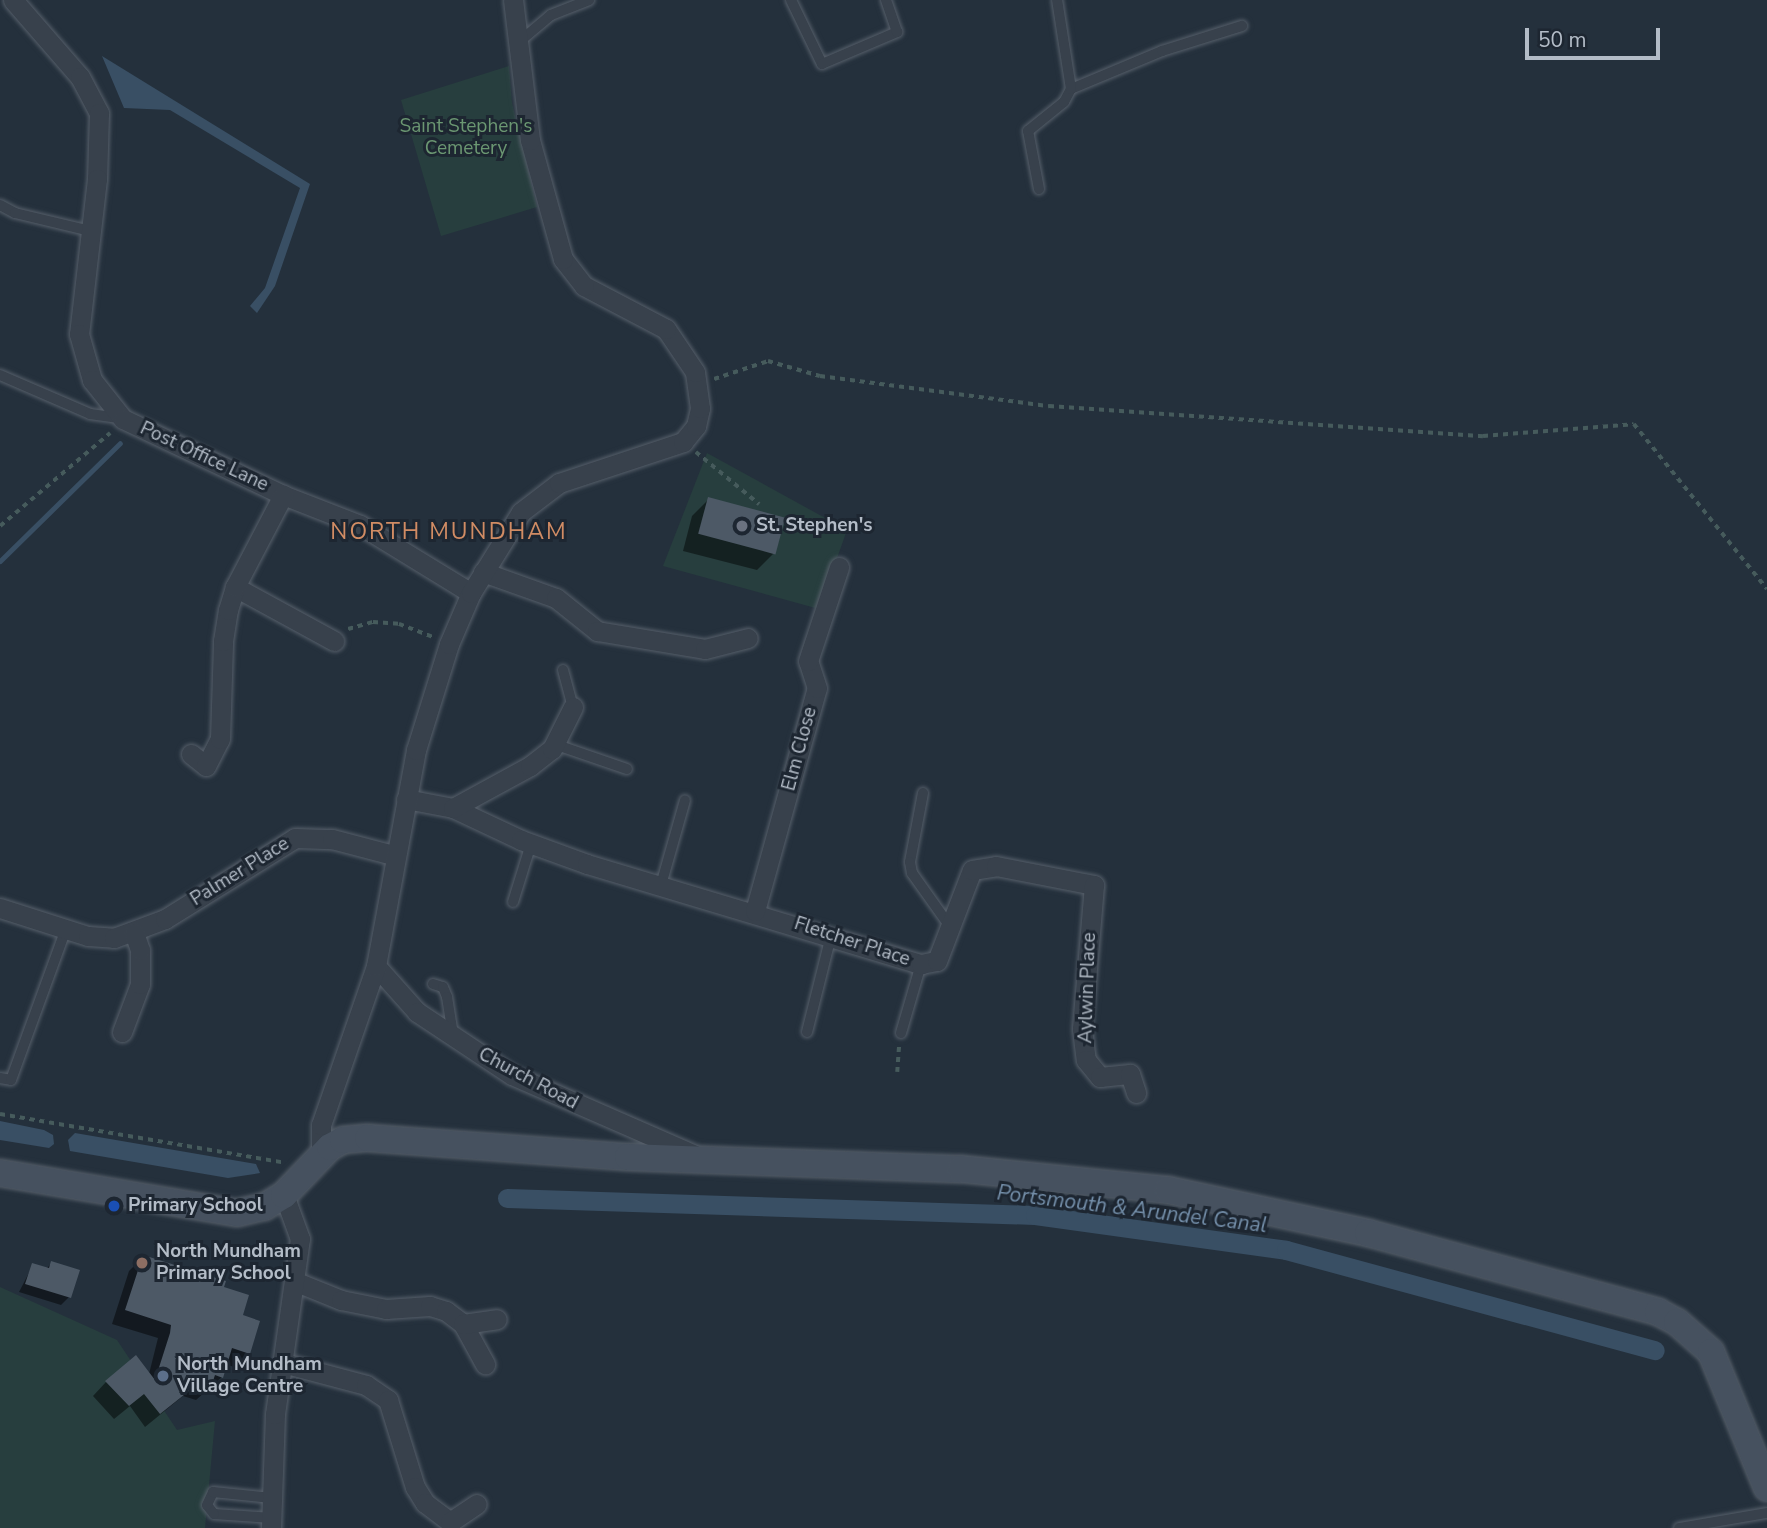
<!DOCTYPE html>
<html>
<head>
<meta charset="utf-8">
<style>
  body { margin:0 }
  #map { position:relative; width:1767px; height:1528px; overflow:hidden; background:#24303c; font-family:"Nunito Sans",sans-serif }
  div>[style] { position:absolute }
  .green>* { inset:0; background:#273e3e }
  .water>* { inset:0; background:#394f64 }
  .shadow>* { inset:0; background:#0007 }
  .stream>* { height:5px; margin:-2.5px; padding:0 2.5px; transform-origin:2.5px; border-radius:2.5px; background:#394f64 }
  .canal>* { height:19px; margin:-9.5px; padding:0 9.5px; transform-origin:9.5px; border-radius:9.5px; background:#394f64 }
  .building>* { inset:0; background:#4d5966; transform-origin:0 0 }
  .path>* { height:3.5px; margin-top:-1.75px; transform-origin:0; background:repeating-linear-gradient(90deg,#465b5c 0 5px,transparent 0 10px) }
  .roads { filter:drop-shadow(0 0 2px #565f6a) drop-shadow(0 0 2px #565f6a) }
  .lane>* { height:10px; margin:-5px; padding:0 5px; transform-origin:5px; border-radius:5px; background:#38414c }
  .street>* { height:19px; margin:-9.5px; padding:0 9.5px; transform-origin:9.5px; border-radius:9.5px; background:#38414c }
  .secondary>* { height:26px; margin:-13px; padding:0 13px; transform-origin:13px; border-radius:13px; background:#46515f }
  .dots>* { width:19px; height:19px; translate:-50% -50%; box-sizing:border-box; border:4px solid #1d2631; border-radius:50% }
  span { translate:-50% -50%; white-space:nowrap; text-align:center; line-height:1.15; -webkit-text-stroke:6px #1d2631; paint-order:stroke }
  .park-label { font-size:19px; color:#6b9772 }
  .street-label { font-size:19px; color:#b3bcc7 }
  .poi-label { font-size:19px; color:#b3bcc7; font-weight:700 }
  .left { translate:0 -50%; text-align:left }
  .water-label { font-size:21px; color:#748faa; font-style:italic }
  .quarter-label { font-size:23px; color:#d18c64; letter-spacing:2px }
  .scale { position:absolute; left:1525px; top:28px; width:135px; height:32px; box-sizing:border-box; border:4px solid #b3bcc7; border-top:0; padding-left:9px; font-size:21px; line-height:24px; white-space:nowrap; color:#b3bcc7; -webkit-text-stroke:5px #1d2631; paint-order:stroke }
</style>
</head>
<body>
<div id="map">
  <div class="green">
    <i style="clip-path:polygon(509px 66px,512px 103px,537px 207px,441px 236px,401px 100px)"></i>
    <i style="clip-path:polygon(707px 453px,847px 530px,819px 609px,663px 566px)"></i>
    <i style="clip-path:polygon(0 1287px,117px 1340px,177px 1430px,215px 1421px,205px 1528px,0 1528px)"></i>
  </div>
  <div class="water">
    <i style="clip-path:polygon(102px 56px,310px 184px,275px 286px,257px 313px,250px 306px,265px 288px,300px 188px,170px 110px,124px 108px)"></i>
    <i style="clip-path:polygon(0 1121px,44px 1130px,53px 1135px,54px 1144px,49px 1148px,0 1140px)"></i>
    <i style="clip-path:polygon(75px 1133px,256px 1164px,260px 1173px,228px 1178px,70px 1151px,68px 1140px)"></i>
  </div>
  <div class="shadow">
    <i style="clip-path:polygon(709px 499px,774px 553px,757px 570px,683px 551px,692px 516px)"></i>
    <i style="clip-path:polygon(143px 1257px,222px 1288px,240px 1316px,248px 1353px,234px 1367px,225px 1364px,222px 1377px,196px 1400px,183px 1396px,145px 1427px,130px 1406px,114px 1419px,93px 1396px,106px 1382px,149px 1374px,158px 1338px,112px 1324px,129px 1271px)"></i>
    <i style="clip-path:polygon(52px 1263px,69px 1297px,61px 1305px,19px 1292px,33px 1265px,46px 1269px)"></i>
  </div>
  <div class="stream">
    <i style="left:0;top:561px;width:168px;rotate:-44.5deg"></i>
  </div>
  <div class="canal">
    <i style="left:507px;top:1198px;width:528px;rotate:1.84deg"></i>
    <i style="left:1035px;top:1215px;width:253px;rotate:7.9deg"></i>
    <i style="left:1286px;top:1250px;width:382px;rotate:15.2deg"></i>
  </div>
  <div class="building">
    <i style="left:708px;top:497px;width:80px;height:38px;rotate:15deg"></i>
    <i style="clip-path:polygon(143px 1255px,226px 1281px,224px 1287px,249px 1295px,243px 1315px,260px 1321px,250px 1354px,232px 1348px,223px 1378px,215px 1375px,211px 1387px,199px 1383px,160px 1414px,144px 1394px,129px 1406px,105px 1381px,136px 1355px,155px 1380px,170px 1333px,171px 1325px,125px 1310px)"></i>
    <i style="clip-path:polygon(51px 1261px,80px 1270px,71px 1298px,25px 1284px,32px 1263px,49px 1268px)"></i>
  </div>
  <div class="path">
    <i style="left:714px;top:379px;width:57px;rotate:-18.4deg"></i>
    <i style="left:768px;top:361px;width:54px;rotate:16.1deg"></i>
    <i style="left:820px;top:376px;width:231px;rotate:7.5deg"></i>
    <i style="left:1049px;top:406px;width:435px;rotate:4deg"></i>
    <i style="left:1483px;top:436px;width:151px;rotate:-4.5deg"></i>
    <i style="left:1634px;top:424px;width:212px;rotate:51.1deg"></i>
    <i style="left:696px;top:452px;width:82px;rotate:39.5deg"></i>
    <i style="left:0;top:526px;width:144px;rotate:-40.2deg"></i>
    <i style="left:348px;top:629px;width:26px;rotate:-16deg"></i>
    <i style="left:373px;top:622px;width:26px;rotate:4deg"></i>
    <i style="left:399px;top:624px;width:39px;rotate:21deg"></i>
    <i style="left:897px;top:1072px;width:26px;rotate:-86deg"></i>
    <i style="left:0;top:1114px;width:290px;rotate:9.7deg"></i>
  </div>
  <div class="roads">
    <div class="lane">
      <i style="left:791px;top:0;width:71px;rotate:64.2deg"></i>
      <i style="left:822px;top:64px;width:82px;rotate:-23.1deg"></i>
      <i style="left:897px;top:32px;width:34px;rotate:-109deg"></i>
      <i style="left:519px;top:42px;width:42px;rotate:-40.2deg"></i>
      <i style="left:551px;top:15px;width:41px;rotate:-21.5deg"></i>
      <i style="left:1071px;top:89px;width:99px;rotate:-22.7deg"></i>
      <i style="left:1162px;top:51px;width:84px;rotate:-17.4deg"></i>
      <i style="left:1039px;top:189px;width:59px;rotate:-100.7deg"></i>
      <i style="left:1028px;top:131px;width:46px;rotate:-38.9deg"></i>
      <i style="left:1064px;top:102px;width:15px;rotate:-62deg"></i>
      <i style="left:1071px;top:89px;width:90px;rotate:-98.9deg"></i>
      <i style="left:0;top:205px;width:17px;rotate:28deg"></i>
      <i style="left:15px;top:213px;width:77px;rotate:13.5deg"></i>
      <i style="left:0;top:375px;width:98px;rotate:23.4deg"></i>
      <i style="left:90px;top:414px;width:29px;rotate:8deg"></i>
      <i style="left:563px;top:670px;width:38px;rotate:75deg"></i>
      <i style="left:554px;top:744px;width:77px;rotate:18.9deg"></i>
      <i style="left:923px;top:793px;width:70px;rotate:100.7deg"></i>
      <i style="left:910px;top:862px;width:11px;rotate:80deg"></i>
      <i style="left:912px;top:873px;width:64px;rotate:54.6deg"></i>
      <i style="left:661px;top:885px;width:88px;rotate:-74.2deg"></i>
      <i style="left:513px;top:902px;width:61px;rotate:-72.8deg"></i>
      <i style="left:433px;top:984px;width:10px;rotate:17deg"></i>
      <i style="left:443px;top:987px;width:11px;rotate:68deg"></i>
      <i style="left:447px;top:997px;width:37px;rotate:81deg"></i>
      <i style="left:807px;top:1032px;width:99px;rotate:-76deg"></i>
      <i style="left:901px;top:1033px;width:72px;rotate:-73.8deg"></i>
      <i style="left:0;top:1078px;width:11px;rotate:10deg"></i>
      <i style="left:11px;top:1080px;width:161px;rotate:-70deg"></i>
      <i style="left:272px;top:1518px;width:58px;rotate:-176.1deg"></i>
      <i style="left:214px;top:1514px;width:11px;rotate:-128deg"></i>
      <i style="left:207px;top:1505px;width:14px;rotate:-65deg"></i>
      <i style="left:213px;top:1492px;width:59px;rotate:5.8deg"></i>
      <i style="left:1679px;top:1528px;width:89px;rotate:-9.7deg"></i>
    </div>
    <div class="street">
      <i style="left:13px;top:0;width:102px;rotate:49deg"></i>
      <i style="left:80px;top:77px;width:41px;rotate:62.2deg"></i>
      <i style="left:99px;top:113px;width:66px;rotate:91.7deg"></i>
      <i style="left:97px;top:179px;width:156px;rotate:96.6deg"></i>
      <i style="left:79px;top:334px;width:48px;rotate:74.2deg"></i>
      <i style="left:92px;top:380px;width:50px;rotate:51.5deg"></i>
      <i style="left:123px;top:419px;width:177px;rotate:25.4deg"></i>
      <i style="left:283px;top:495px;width:83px;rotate:21.3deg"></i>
      <i style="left:360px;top:525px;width:130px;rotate:31.5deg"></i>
      <i style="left:483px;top:572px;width:77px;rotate:19.6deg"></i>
      <i style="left:556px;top:598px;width:53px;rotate:38.8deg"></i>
      <i style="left:597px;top:631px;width:109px;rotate:9.5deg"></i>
      <i style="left:705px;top:649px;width:44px;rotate:-14.3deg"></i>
      <i style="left:235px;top:587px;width:113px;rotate:28.6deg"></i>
      <i style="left:191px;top:754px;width:19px;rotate:39deg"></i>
      <i style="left:206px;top:766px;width:30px;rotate:-63deg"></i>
      <i style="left:220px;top:739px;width:98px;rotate:-88.2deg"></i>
      <i style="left:223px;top:641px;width:31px;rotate:-81deg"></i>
      <i style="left:228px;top:610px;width:24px;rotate:-73deg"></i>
      <i style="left:235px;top:587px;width:104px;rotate:-62.4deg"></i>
      <i style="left:406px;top:799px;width:48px;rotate:10.8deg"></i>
      <i style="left:453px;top:808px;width:75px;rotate:25.2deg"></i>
      <i style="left:521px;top:840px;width:70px;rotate:20deg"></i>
      <i style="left:587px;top:864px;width:349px;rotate:16.7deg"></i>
      <i style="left:921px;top:964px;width:16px;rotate:-11deg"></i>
      <i style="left:937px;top:961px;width:97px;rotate:-69deg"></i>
      <i style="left:972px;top:870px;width:24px;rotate:-9deg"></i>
      <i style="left:996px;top:866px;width:100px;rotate:11deg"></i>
      <i style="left:1094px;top:885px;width:144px;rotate:94.8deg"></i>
      <i style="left:1082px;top:1029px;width:31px;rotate:83deg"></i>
      <i style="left:1086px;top:1060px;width:22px;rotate:51deg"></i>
      <i style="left:1100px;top:1077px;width:30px;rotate:-6deg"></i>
      <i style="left:1130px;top:1074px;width:20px;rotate:72deg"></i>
      <i style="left:453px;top:808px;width:88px;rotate:-28.6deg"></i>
      <i style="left:530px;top:766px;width:28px;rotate:-38deg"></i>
      <i style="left:552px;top:749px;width:47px;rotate:-63.4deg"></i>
      <i style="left:0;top:908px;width:92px;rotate:17.7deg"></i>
      <i style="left:88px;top:936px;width:26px;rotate:4deg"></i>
      <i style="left:114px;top:938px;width:54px;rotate:-20.4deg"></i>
      <i style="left:165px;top:919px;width:153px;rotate:-31.9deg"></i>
      <i style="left:295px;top:838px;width:37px;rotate:2deg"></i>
      <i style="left:332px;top:839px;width:63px;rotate:14.7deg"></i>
      <i style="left:755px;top:911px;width:231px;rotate:-74.5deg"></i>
      <i style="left:817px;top:688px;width:28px;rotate:-108deg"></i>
      <i style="left:808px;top:661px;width:99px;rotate:-71.7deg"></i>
      <i style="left:376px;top:966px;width:62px;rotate:48.3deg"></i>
      <i style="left:417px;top:1012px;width:114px;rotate:33.6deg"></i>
      <i style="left:512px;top:1075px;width:200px;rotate:23.6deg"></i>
      <i style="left:122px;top:1032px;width:51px;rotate:-69.4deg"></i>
      <i style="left:140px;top:984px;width:34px;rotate:-90deg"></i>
      <i style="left:140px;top:950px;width:18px;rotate:-109deg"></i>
      <i style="left:321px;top:1155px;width:30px;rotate:-90deg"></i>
      <i style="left:321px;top:1125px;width:168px;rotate:-70.9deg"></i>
      <i style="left:376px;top:966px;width:220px;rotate:-79.5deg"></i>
      <i style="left:416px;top:750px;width:111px;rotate:-72.7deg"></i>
      <i style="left:449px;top:644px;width:56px;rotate:-66.7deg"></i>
      <i style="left:471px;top:593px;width:95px;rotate:-58.3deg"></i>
      <i style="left:521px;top:512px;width:48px;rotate:-37.3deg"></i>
      <i style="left:559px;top:483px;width:131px;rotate:-18.3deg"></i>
      <i style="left:683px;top:442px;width:21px;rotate:-51deg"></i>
      <i style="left:696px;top:426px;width:18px;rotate:-77deg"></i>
      <i style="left:700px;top:408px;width:36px;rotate:-98deg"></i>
      <i style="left:695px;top:372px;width:52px;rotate:-124deg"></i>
      <i style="left:666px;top:329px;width:93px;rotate:-152.3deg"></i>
      <i style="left:584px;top:286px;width:34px;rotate:-128deg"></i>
      <i style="left:563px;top:259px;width:123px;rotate:-105.5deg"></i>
      <i style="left:530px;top:140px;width:141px;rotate:-96.9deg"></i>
      <i style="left:294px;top:1281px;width:51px;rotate:22deg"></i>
      <i style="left:341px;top:1300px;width:46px;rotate:11.3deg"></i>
      <i style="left:386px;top:1309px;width:44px;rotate:-3.9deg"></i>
      <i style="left:430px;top:1306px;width:17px;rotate:17deg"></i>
      <i style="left:446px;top:1311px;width:21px;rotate:37deg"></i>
      <i style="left:463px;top:1324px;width:46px;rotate:61.2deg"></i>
      <i style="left:463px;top:1324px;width:34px;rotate:-8deg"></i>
      <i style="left:283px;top:1363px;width:86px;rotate:14.8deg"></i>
      <i style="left:366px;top:1385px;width:27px;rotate:34deg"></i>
      <i style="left:388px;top:1400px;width:91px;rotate:72.8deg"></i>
      <i style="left:415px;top:1487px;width:19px;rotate:58deg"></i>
      <i style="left:425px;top:1503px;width:31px;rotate:37deg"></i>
      <i style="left:450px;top:1522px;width:32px;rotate:-34deg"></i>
      <i style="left:271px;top:1528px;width:114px;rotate:-88deg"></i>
      <i style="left:275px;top:1414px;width:177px;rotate:-81.9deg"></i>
      <i style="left:300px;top:1239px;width:47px;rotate:-110deg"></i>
    </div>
    <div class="secondary">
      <i style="left:0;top:1173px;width:240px;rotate:9.6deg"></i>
      <i style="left:237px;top:1213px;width:28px;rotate:-13deg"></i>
      <i style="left:264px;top:1207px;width:23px;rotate:-31deg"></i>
      <i style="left:284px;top:1195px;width:66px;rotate:-46.2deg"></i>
      <i style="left:330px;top:1147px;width:15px;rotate:-28deg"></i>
      <i style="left:343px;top:1140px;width:25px;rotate:-5deg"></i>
      <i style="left:368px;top:1138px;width:261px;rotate:4.2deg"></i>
      <i style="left:628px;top:1157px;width:333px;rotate:2.1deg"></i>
      <i style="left:961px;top:1169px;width:208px;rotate:5.8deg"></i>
      <i style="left:1168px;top:1190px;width:205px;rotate:12.1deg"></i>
      <i style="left:1368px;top:1233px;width:301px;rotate:15.2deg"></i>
      <i style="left:1658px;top:1312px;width:21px;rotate:28deg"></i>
      <i style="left:1677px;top:1322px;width:45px;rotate:41.4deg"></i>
      <i style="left:1711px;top:1352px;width:147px;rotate:67.6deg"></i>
    </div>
  </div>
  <div class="dots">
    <i style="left:742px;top:526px;background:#6b7280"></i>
    <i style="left:114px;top:1206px;background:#1a4fb4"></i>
    <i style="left:142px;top:1263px;background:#8d6e63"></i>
    <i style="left:163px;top:1376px;background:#5c6f8a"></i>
  </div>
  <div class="park-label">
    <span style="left:466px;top:138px">Saint Stephen's<br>Cemetery</span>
  </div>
  <div class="street-label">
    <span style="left:204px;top:457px;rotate:25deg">Post Office Lane</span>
    <span style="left:800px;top:749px;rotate:-75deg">Elm Close</span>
    <span style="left:240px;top:872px;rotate:-32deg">Palmer Place</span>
    <span style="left:852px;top:942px;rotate:18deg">Fletcher Place</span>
    <span style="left:1088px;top:988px;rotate:-88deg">Aylwin Place</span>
    <span style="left:528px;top:1079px;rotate:28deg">Church Road</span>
  </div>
  <div class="poi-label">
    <span class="left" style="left:756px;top:526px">St. Stephen's</span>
    <span class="left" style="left:128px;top:1206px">Primary School</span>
    <span class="left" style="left:156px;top:1263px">North Mundham<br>Primary School</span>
    <span class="left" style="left:177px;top:1376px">North Mundham<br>Village Centre</span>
  </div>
  <div class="water-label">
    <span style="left:1132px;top:1209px;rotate:7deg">Portsmouth &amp; Arundel Canal</span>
  </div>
  <div class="quarter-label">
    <span style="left:449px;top:532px">NORTH MUNDHAM</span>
  </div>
  <div class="scale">50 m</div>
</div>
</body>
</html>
